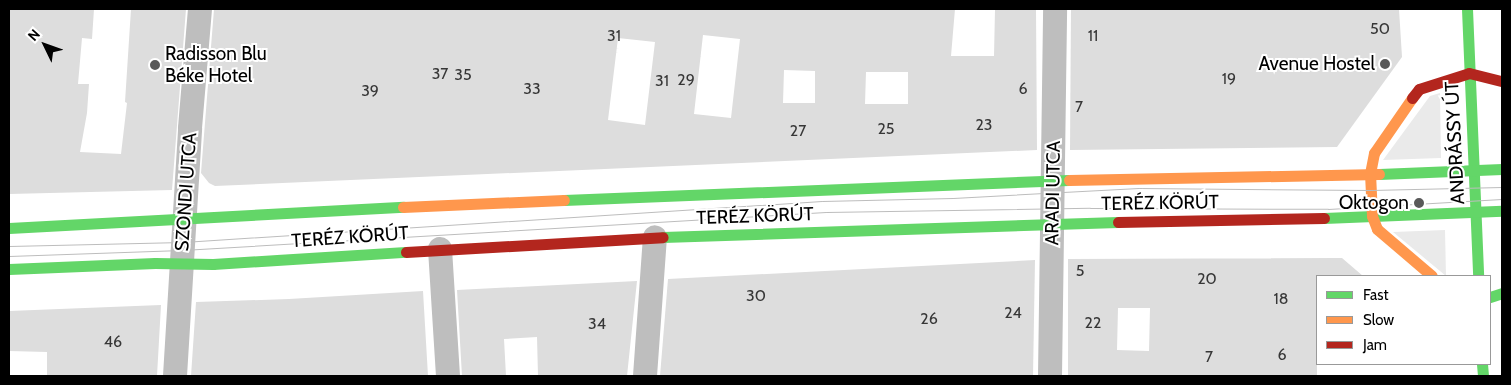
<!DOCTYPE html>
<html>
<head>
<meta charset="utf-8">
<style>
  body { margin:0 }
  #map { position:relative; width:1511px; height:385px; overflow:hidden; background:#fff; font-family:Cabin,sans-serif }
  div>[style] { position:absolute }
  .green>* { inset:0; background:#eaeaea }
  .building>* { inset:0; background:#ddd }
  .street>* { height:24px; margin:-12px; padding:0 12px; transform-origin:12px; border-radius:12px; background:#bebebe }
  .fast>* { height:11px; margin:-5.5px; padding:0 5.5px; transform-origin:5.5px; border-radius:5.5px; background:#63d668 }
  .slow>* { height:11px; margin:-5.5px; padding:0 5.5px; transform-origin:5.5px; border-radius:5.5px; background:#ff974d }
  .jam>* { height:11px; margin:-5.5px; padding:0 5.5px; transform-origin:5.5px; border-radius:5.5px; background:#b3261e }
  .tram>* { height:1px; margin:-0.5px; padding:0 0.5px; transform-origin:0.5px; border-radius:0.5px; background:#bdbdbd }
  .dots>* { width:14px; height:14px; translate:-50% -50%; box-sizing:border-box; border:2px solid #fff; border-radius:50% }
  span { translate:-50% -50%; white-space:nowrap; text-align:center; line-height:1.15; -webkit-text-stroke:4px #fff; paint-order:stroke }
  .number-label { font-size:16px; color:#373737 }
  .number-label span { -webkit-text-stroke-width:0 }
  .poi-label { font-size:19px; color:#000 }
  .left { translate:0 -50%; text-align:left }
  .right { translate:-100% -50%; text-align:right }
  .street-label { font-size:19px; color:#000 }
  .frame { position:absolute; inset:0; border:10px solid #000; pointer-events:none }
  .legend { position:absolute; left:1316px; top:275px; width:175px; height:90px; box-sizing:border-box; background:#fff; border:1px solid #999; margin:0; padding:6px 9px; list-style:none; font-size:15px; color:#000 }
  .legend li { display:flex; align-items:center; gap:10px; height:25px }
  .legend b { width:25px; border:1px solid #999 }
  .north { position:absolute; left:20px; top:20px; width:50px; height:50px; -webkit-text-stroke:4px #fff; paint-order:stroke; rotate:312deg; font-size:14px; font-weight:700; line-height:20px; text-align:center; color:#000 }
  .north::after { content:''; display:block; margin:auto; width:18px; height:22px; background:#000; clip-path:polygon(50% 0,100% 100%,50% 72%,0 100%) }
</style>
</head>
<body>
<div id="map">
  <div class="green">
    <i style="clip-path:polygon(1440px 93px,1441px 158px,1383px 160px,1430px 96px)"></i>
    <i style="clip-path:polygon(1445px 230px,1446px 276px,1393px 232px)"></i>
  </div>
  <div class="building">
    <i style="clip-path:polygon(9px 9px,94px 9px,92px 39px,82px 38px,78px 84px,89px 84px,87px 113px,80px 152px,121px 154px,127px 103px,125px 102px,131px 9px,186px 9px,172px 190px,9px 194px)"></i>
    <i style="clip-path:polygon(evenodd,214px 9px,955px 9px,951px 56px,994px 56px,995px 9px,1036px 9px,1037px 150px,215px 186px,209px 183px,201px 173px,214px 9px,703px 35px,740px 39px,731px 118px,694px 114px,703px 35px,214px 9px,618px 38px,655px 42px,645px 125px,608px 120px,618px 38px,214px 9px,784px 70px,815px 71px,815px 103px,783px 103px,784px 70px,214px 9px,866px 72px,908px 72px,908px 104px,865px 104px,866px 72px)"></i>
    <i style="clip-path:polygon(1071px 9px,1399px 9px,1402px 57px,1337px 147px,1070px 150px)"></i>
    <i style="clip-path:polygon(evenodd,1336px 258px,1342px 258px,1363px 276px,1317px 276px,1317px 376px,1068px 376px,1068px 259px,1336px 258px,1118px 308px,1150px 308px,1149px 351px,1117px 350px,1118px 308px)"></i>
    <i style="clip-path:polygon(1035px 260px,1033px 376px,660px 376px,668px 279px)"></i>
    <i style="clip-path:polygon(637px 281px,627px 376px,538px 376px,537px 337px,504px 339px,506px 376px,462px 376px,457px 290px)"></i>
    <i style="clip-path:polygon(423px 291px,428px 376px,191px 376px,196px 302px,289px 299px)"></i>
    <i style="clip-path:polygon(161px 305px,157px 376px,47px 376px,47px 352px,9px 351px,9px 311px)"></i>
  </div>
  <div class="street">
    <i style="left:440px;top:249px;width:127px;rotate:86.4deg"></i>
    <i style="left:175px;top:376px;width:248px;rotate:-86.5deg"></i>
    <i style="left:190px;top:128px;width:119px;rotate:-85.2deg"></i>
    <i style="left:645px;top:376px;width:139px;rotate:-85.9deg"></i>
    <i style="left:1050px;top:376px;width:367px;rotate:-89.2deg"></i>
  </div>
  <div class="fast">
    <i style="left:1467px;top:9px;width:267px;rotate:87.6deg"></i>
    <i style="left:1379px;top:174px;width:123px;rotate:-2.3deg"></i>
    <i style="left:564px;top:200px;width:505px;rotate:-2.27deg"></i>
    <i style="left:1324px;top:218px;width:178px;rotate:-2.3deg"></i>
    <i style="left:9px;top:228px;width:395px;rotate:-3.1deg"></i>
    <i style="left:663px;top:237px;width:455px;rotate:-1.9deg"></i>
    <i style="left:9px;top:269px;width:146px;rotate:-2.4deg"></i>
    <i style="left:155px;top:263px;width:58px;rotate:1deg"></i>
    <i style="left:213px;top:264px;width:193px;rotate:-3.6deg"></i>
    <i style="left:1490px;top:297px;width:13px;rotate:-18deg"></i>
    <i style="left:1482px;top:364px;width:12px;rotate:85deg"></i>
  </div>
  <div class="slow">
    <i style="left:1412px;top:98px;width:67px;rotate:124.6deg"></i>
    <i style="left:1374px;top:153px;width:20px;rotate:101deg"></i>
    <i style="left:1370px;top:173px;width:43px;rotate:87.3deg"></i>
    <i style="left:1372px;top:216px;width:14px;rotate:69deg"></i>
    <i style="left:1377px;top:229px;width:72px;rotate:40.5deg"></i>
    <i style="left:1069px;top:180px;width:310px;rotate:-1.1deg"></i>
    <i style="left:403px;top:207px;width:161px;rotate:-2.5deg"></i>
  </div>
  <div class="jam">
    <i style="left:1412px;top:98px;width:11px;rotate:-52deg"></i>
    <i style="left:1419px;top:89px;width:52px;rotate:-17.7deg"></i>
    <i style="left:1469px;top:73px;width:34px;rotate:14deg"></i>
    <i style="left:1118px;top:222px;width:206px;rotate:-1.1deg"></i>
    <i style="left:406px;top:252px;width:257px;rotate:-3.3deg"></i>
  </div>
  <div class="tram">
    <i style="left:9px;top:246px;width:174px;rotate:-1.3deg"></i>
    <i style="left:183px;top:242px;width:640px;rotate:-3.67deg"></i>
    <i style="left:822px;top:201px;width:131px;rotate:-1.3deg"></i>
    <i style="left:953px;top:198px;width:186px;rotate:-3.1deg"></i>
    <i style="left:1139px;top:188px;width:232px;rotate:0.5deg"></i>
    <i style="left:1371px;top:190px;width:131px;rotate:-1.3deg"></i>
    <i style="left:9px;top:256px;width:173px;rotate:-2deg"></i>
    <i style="left:182px;top:250px;width:645px;rotate:-3.38deg"></i>
    <i style="left:826px;top:212px;width:264px;rotate:-0.9deg"></i>
    <i style="left:1090px;top:208px;width:238px;rotate:0.2deg"></i>
    <i style="left:1328px;top:209px;width:174px;rotate:-3.3deg"></i>
  </div>
  <div class="dots">
    <i style="left:1385px;top:64px;background:#595959"></i>
    <i style="left:155px;top:65px;background:#595959"></i>
    <i style="left:1419px;top:203px;background:#595959"></i>
  </div>
  <div class="number-label">
    <span style="left:1380px;top:29px">50</span>
    <span style="left:614px;top:36px">31</span>
    <span style="left:1093px;top:36px">11</span>
    <span style="left:440px;top:74px">37</span>
    <span style="left:463px;top:75px">35</span>
    <span style="left:1229px;top:79px">19</span>
    <span style="left:686px;top:80px">29</span>
    <span style="left:662px;top:81px">31</span>
    <span style="left:532px;top:89px">33</span>
    <span style="left:1023px;top:89px">6</span>
    <span style="left:370px;top:91px">39</span>
    <span style="left:1079px;top:107px">7</span>
    <span style="left:984px;top:125px">23</span>
    <span style="left:886px;top:129px">25</span>
    <span style="left:798px;top:131px">27</span>
    <span style="left:1080px;top:271px">5</span>
    <span style="left:1207px;top:279px">20</span>
    <span style="left:756px;top:296px">30</span>
    <span style="left:1281px;top:299px">18</span>
    <span style="left:1013px;top:313px">24</span>
    <span style="left:929px;top:319px">26</span>
    <span style="left:1093px;top:323px">22</span>
    <span style="left:597px;top:324px">34</span>
    <span style="left:113px;top:342px">46</span>
    <span style="left:1282px;top:355px">6</span>
    <span style="left:1209px;top:357px">7</span>
  </div>
  <div class="poi-label">
    <span class="left" style="left:165px;top:65px">Radisson Blu<br>Béke Hotel</span>
    <span class="right" style="left:1375px;top:64px">Avenue Hostel</span>
    <span class="right" style="left:1409px;top:203px">Oktogon</span>
  </div>
  <div class="street-label">
    <span style="left:1455px;top:143px;rotate:-93deg">ANDRÁSSY ÚT</span>
    <span style="left:186px;top:192px;rotate:-86deg">SZONDI UTCA</span>
    <span style="left:1053px;top:193px;rotate:-89deg">ARADI UTCA</span>
    <span style="left:1160px;top:203px;rotate:-1deg">TERÉZ KÖRÚT</span>
    <span style="left:755px;top:216px;rotate:-2deg">TERÉZ KÖRÚT</span>
    <span style="left:350px;top:237px;rotate:-4deg">TERÉZ KÖRÚT</span>
  </div>
  <div class="frame"></div>
  <ul class="legend">
  <li><b style="height:6px;background:#63d668"></b>Fast</li>
  <li><b style="height:6px;background:#ff974d"></b>Slow</li>
  <li><b style="height:6px;background:#b3261e"></b>Jam</li>
  </ul>
  <div class="north">N</div>
</div>
</body>
</html>
